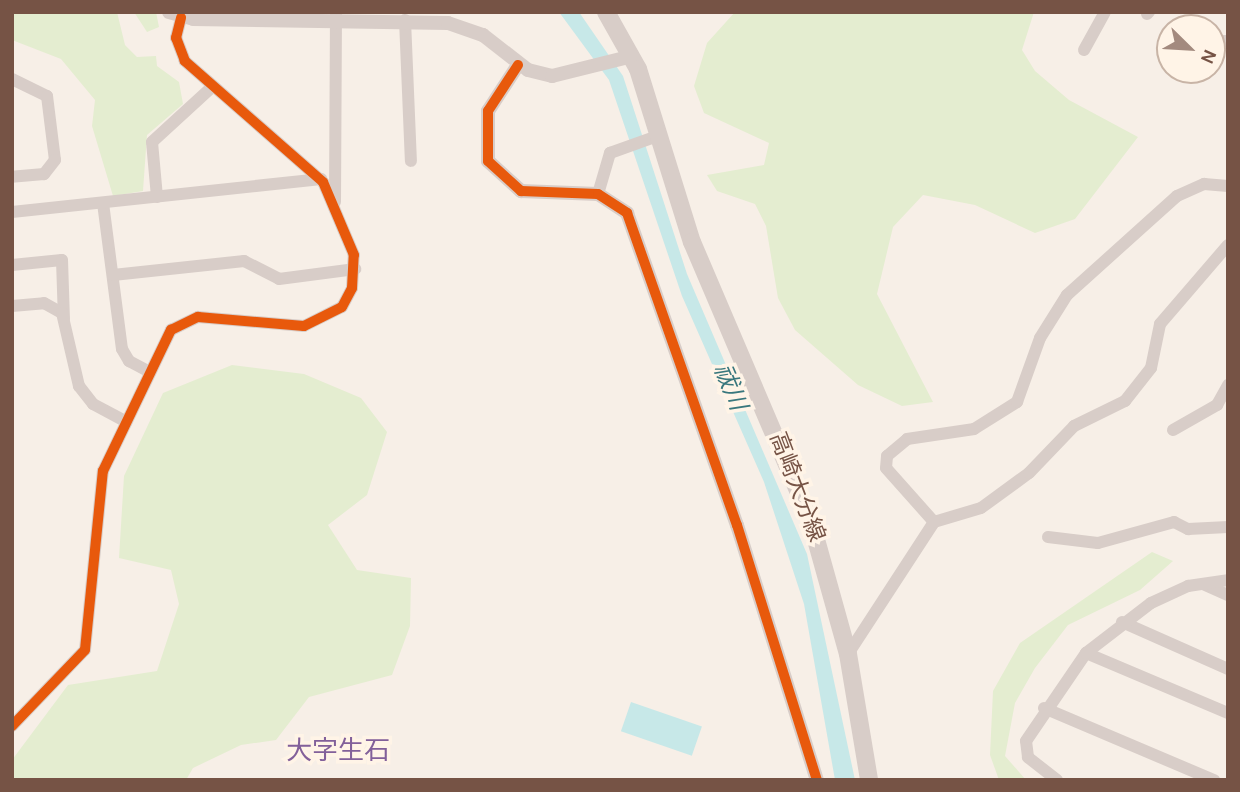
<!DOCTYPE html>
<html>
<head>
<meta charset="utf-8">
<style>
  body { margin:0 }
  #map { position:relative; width:1240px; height:792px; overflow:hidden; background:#f7efe7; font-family:Karla,"Noto Sans JP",sans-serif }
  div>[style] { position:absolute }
  .green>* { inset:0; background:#e4edd0 }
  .water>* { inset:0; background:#c7e8e8; transform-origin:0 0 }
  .minor>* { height:12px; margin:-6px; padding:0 6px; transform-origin:6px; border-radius:6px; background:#d8cdc8 }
  .tertiary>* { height:14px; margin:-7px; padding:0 7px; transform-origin:7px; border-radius:7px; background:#d8cdc8 }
  .secondary>* { height:18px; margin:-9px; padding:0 9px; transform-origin:9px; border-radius:9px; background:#d8cdc8 }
  .cycleway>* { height:10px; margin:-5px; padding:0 5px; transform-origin:5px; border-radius:5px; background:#e8590c }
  span { translate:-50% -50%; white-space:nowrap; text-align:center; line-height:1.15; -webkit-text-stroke:7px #fff4e7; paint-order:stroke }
  .street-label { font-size:23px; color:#765345 }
  .water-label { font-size:24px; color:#39777d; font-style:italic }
  .quarter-label { font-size:26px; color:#82609a }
  .frame { position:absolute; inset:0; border:14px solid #765345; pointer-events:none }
  .north { position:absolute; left:1156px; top:14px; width:70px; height:70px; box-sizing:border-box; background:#fff4e7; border:2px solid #c8b4a6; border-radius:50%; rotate:114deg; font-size:19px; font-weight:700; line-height:28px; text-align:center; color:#765345 }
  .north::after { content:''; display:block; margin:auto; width:24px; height:32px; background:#a38a7e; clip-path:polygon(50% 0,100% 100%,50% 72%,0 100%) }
</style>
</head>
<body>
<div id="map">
  <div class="green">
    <i style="clip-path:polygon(12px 12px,117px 12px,125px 45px,137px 57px,156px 56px,157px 66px,179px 82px,183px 104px,147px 135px,143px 191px,113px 196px,92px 126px,95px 100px,61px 59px,12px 40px)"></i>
    <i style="clip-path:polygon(134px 12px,156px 12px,159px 27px,147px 32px)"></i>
    <i style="clip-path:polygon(735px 12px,1034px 12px,1022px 50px,1035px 71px,1069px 100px,1138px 137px,1075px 219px,1035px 233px,975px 205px,923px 195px,893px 227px,877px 294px,933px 402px,902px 406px,858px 385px,795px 330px,778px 298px,766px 226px,755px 204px,717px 191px,707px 175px,764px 165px,769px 143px,704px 113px,694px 86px,707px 43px)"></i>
    <i style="clip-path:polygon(232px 365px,304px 374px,361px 398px,387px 432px,367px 495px,328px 525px,357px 570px,411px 578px,410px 626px,392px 675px,309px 697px,276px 740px,241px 745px,193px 768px,186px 780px,12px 780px,12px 760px,68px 685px,157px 671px,179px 604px,171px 570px,119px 558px,124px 476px,163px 393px)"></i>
    <i style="clip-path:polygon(1152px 552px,1173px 561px,1140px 590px,1068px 625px,1035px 668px,1015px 703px,1005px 756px,1026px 780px,999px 780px,990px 755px,993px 691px,1020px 643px)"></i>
  </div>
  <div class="water">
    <i style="clip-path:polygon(559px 12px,579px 12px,623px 76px,687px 274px,807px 554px,855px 780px,835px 780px,804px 604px,764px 482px,682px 296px,609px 80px)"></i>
    <i style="left:631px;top:702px;width:75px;height:31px;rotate:19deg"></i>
  </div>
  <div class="minor">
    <i style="left:1147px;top:14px;width:3px;rotate:-45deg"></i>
    <i style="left:405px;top:20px;width:141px;rotate:87.6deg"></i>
    <i style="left:1212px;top:41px;width:16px"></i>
    <i style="left:1084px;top:50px;width:43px;rotate:-61.1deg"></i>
    <i style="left:12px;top:79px;width:39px;rotate:26deg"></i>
    <i style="left:47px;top:96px;width:64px;rotate:82.9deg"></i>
    <i style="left:55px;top:160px;width:18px;rotate:128deg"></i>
    <i style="left:44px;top:174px;width:32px;rotate:175deg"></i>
    <i style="left:598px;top:194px;width:43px;rotate:-73.7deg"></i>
    <i style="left:610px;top:153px;width:53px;rotate:-19.8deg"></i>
    <i style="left:157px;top:197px;width:55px;rotate:-95.2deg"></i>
    <i style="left:152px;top:142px;width:81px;rotate:-42.5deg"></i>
    <i style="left:335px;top:202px;width:190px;rotate:-89.7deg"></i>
    <i style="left:103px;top:203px;width:147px;rotate:82.6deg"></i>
    <i style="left:122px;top:349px;width:14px;rotate:60deg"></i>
    <i style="left:129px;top:361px;width:24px;rotate:28deg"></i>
    <i style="left:12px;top:212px;width:311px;rotate:-6.1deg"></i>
    <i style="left:12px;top:265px;width:50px;rotate:-5.7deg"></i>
    <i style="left:62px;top:260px;width:59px;rotate:88.1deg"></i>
    <i style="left:113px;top:275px;width:132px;rotate:-6.1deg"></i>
    <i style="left:244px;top:261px;width:39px;rotate:27deg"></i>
    <i style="left:279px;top:279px;width:77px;rotate:-7.5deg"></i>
    <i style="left:12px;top:306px;width:32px;rotate:-5deg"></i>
    <i style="left:44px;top:303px;width:21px;rotate:29deg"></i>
    <i style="left:62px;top:313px;width:75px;rotate:76.9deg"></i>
    <i style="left:79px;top:386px;width:23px;rotate:52deg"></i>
    <i style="left:93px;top:404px;width:38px;rotate:28deg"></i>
    <i style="left:1173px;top:430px;width:51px;rotate:-29.6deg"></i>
    <i style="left:1217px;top:405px;width:23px;rotate:-61deg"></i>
    <i style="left:934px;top:522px;width:49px;rotate:-16.6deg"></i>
    <i style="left:981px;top:508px;width:59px;rotate:-36.1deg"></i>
    <i style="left:1029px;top:473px;width:65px;rotate:-46.2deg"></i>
    <i style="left:1074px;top:426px;width:57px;rotate:-26.1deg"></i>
    <i style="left:1125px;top:401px;width:42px;rotate:-51.8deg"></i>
    <i style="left:1151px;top:368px;width:45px;rotate:-78.4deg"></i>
    <i style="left:1160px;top:324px;width:104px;rotate:-49.3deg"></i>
    <i style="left:1048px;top:537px;width:50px;rotate:6.8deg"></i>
    <i style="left:1098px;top:543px;width:79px;rotate:-15.4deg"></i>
    <i style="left:1174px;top:522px;width:16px;rotate:27deg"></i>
    <i style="left:1188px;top:529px;width:40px;rotate:-2.9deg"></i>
    <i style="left:1203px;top:584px;width:27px;rotate:24deg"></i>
    <i style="left:1122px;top:622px;width:116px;rotate:23.9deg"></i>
    <i style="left:1086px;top:653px;width:154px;rotate:22.9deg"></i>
    <i style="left:848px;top:654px;width:158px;rotate:-56.9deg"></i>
    <i style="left:934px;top:522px;width:72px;rotate:-131.6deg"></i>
    <i style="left:886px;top:468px;width:12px;rotate:-85deg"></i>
    <i style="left:887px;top:456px;width:26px;rotate:-40deg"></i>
    <i style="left:907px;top:439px;width:68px;rotate:-8.5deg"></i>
    <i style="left:974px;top:429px;width:51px;rotate:-32.1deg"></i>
    <i style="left:1017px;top:402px;width:68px;rotate:-70.2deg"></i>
    <i style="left:1040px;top:338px;width:51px;rotate:-57.9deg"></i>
    <i style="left:1067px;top:295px;width:148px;rotate:-42deg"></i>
    <i style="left:1177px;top:196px;width:30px;rotate:-24deg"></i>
    <i style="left:1204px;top:184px;width:24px;rotate:5deg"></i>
    <i style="left:1044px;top:708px;width:185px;rotate:23deg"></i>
    <i style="left:12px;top:726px;width:105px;rotate:-46.2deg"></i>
    <i style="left:85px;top:650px;width:180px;rotate:-84.3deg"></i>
    <i style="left:103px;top:471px;width:157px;rotate:-64.3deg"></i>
    <i style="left:171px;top:330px;width:30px;rotate:-26deg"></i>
    <i style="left:198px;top:317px;width:106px;rotate:4.9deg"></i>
    <i style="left:304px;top:326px;width:42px;rotate:-26.6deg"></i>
    <i style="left:342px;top:307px;width:21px;rotate:-62deg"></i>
    <i style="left:352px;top:288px;width:33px;rotate:-87deg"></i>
    <i style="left:354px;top:255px;width:79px;rotate:-113deg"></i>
    <i style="left:323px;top:182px;width:184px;rotate:-138.8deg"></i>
    <i style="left:185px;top:61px;width:25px;rotate:-111deg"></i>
    <i style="left:176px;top:38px;width:21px;rotate:-76deg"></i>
    <i style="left:1057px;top:780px;width:37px;rotate:-142deg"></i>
    <i style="left:1028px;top:757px;width:16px;rotate:-97deg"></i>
    <i style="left:1026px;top:741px;width:107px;rotate:-55.7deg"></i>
    <i style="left:1086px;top:653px;width:82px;rotate:-37.6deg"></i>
    <i style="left:1151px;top:603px;width:41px;rotate:-24.7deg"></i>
    <i style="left:1188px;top:586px;width:40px;rotate:-8.5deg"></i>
  </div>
  <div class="tertiary">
    <i style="left:169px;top:12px;width:25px;rotate:16deg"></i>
    <i style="left:193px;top:19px;width:255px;rotate:0.9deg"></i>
    <i style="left:448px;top:23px;width:37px;rotate:19deg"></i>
    <i style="left:483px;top:35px;width:57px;rotate:37.9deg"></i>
    <i style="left:528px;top:70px;width:25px;rotate:14deg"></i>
    <i style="left:552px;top:76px;width:83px;rotate:-13.9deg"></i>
    <i style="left:518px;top:65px;width:55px;rotate:123.1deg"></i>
    <i style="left:488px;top:111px;width:50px;rotate:90deg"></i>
    <i style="left:488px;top:161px;width:45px;rotate:42.3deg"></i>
    <i style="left:521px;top:191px;width:77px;rotate:2.2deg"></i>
    <i style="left:598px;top:194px;width:35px;rotate:33deg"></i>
    <i style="left:627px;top:213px;width:331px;rotate:70.6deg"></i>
    <i style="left:737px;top:525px;width:267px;rotate:72.6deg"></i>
  </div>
  <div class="secondary">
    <i style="left:606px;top:12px;width:65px;rotate:60.7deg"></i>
    <i style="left:638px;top:69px;width:181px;rotate:72.7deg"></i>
    <i style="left:692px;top:242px;width:300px;rotate:66.9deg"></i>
    <i style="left:810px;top:518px;width:141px;rotate:74.4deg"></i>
    <i style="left:848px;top:654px;width:128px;rotate:80.5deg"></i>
  </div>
  <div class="cycleway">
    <i style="left:518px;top:65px;width:55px;rotate:123.1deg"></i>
    <i style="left:488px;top:111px;width:50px;rotate:90deg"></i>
    <i style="left:488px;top:161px;width:45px;rotate:42.3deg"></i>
    <i style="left:521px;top:191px;width:77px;rotate:2.2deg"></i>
    <i style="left:598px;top:194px;width:35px;rotate:33deg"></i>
    <i style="left:627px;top:213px;width:331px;rotate:70.6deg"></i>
    <i style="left:737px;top:525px;width:267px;rotate:72.6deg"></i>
    <i style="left:12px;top:726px;width:105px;rotate:-46.2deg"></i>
    <i style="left:85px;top:650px;width:180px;rotate:-84.3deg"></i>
    <i style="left:103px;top:471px;width:157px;rotate:-64.3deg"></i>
    <i style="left:171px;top:330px;width:30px;rotate:-26deg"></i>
    <i style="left:198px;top:317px;width:106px;rotate:4.9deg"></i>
    <i style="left:304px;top:326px;width:42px;rotate:-26.6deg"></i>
    <i style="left:342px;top:307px;width:21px;rotate:-62deg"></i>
    <i style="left:352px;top:288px;width:33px;rotate:-87deg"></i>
    <i style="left:354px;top:255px;width:79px;rotate:-113deg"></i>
    <i style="left:323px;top:182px;width:184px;rotate:-138.8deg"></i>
    <i style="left:185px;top:61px;width:25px;rotate:-111deg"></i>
    <i style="left:176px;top:38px;width:21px;rotate:-76deg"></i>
  </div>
  <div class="street-label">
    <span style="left:797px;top:487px;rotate:69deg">高崎大分線</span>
  </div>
  <div class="water-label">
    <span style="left:730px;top:387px;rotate:67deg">祓川</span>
  </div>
  <div class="quarter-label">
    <span style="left:338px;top:751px">大字生石</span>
  </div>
  <div class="frame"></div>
  <div class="north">N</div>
</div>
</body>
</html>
